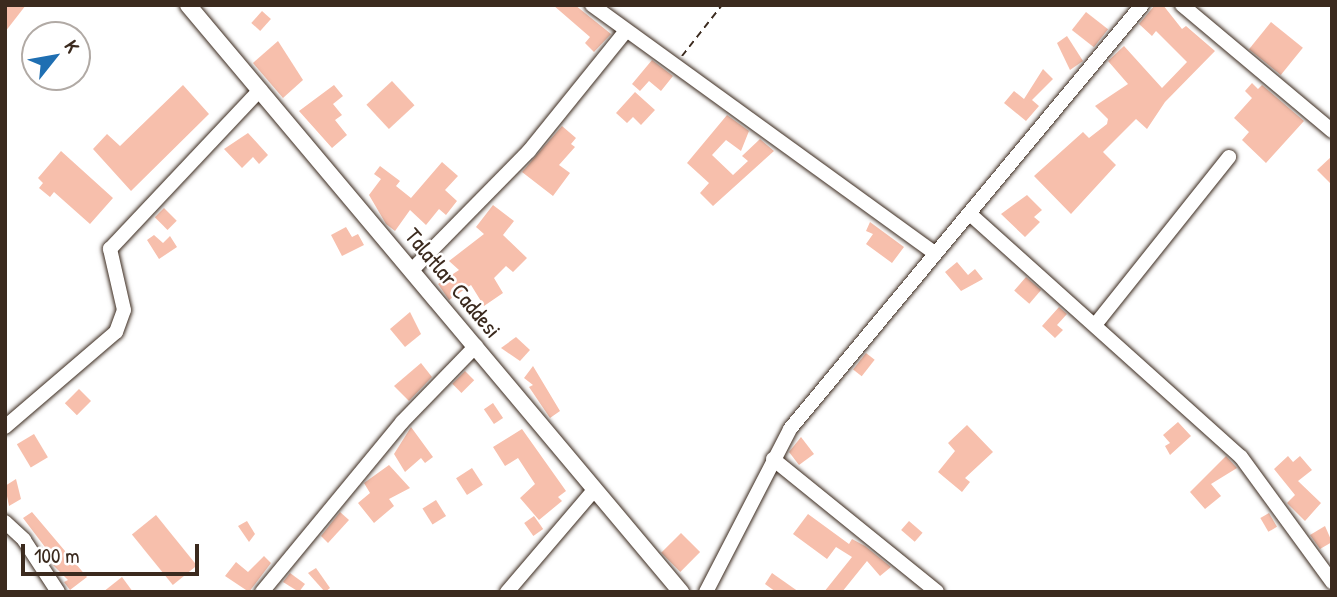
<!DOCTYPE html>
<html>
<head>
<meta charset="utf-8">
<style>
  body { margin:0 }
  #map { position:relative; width:1337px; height:597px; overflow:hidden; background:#fff; font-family:"Patrick Hand",sans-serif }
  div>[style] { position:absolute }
  .building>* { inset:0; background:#f7bfac; transform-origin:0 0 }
  .path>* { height:2px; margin-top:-1px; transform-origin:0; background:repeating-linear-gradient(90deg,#3b2a1e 0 7px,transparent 0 12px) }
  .roads { filter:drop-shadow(0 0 2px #3b2a1e) drop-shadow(0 0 2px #3b2a1e) }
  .minor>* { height:14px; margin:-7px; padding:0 7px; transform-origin:7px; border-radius:7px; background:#fff }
  .tertiary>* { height:16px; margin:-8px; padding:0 8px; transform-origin:8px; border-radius:8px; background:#fff }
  span { translate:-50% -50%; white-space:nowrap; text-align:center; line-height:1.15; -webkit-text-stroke:5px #fff; paint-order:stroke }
  .street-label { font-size:23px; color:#3b2a1e }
  .frame { position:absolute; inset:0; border:7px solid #3b2a1e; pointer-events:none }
  .north { position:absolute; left:21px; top:21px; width:70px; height:70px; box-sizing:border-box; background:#fff; border:2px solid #b1aaa5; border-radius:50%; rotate:59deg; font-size:19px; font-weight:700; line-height:28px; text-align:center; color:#3b2a1e }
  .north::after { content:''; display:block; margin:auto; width:24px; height:32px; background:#1f6fb2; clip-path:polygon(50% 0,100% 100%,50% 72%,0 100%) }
  .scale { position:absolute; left:21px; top:544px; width:178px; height:32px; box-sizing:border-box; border:4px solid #3b2a1e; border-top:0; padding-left:9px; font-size:21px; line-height:24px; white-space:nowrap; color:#3b2a1e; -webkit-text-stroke:5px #fff; paint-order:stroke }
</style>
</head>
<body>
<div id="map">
  <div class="building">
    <i style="clip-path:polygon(5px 5px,26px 5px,5px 32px)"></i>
    <i style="clip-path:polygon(553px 5px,575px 5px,611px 34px,594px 52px,585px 43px,590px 37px)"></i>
    <i style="clip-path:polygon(1155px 5px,1163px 5px,1182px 29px,1186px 26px,1215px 51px,1165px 102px,1147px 129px,1136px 119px,1103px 152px,1116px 165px,1071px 214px,1034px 176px,1083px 132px,1089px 138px,1107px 124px,1108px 119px,1095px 106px,1128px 84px,1108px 61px,1124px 46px,1162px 88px,1187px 62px,1156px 31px,1152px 36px,1139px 24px)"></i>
    <i style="left:262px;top:11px;width:12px;height:16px;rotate:42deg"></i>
    <i style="left:1086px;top:12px;width:28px;height:23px;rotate:38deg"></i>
    <i style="left:1271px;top:22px;width:41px;height:35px;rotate:39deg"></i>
    <i style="clip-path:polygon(1067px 36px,1083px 61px,1070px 70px,1057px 43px)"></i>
    <i style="clip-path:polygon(278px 41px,303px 80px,283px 98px,253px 63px)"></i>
    <i style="clip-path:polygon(652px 60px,673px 76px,661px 91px,649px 81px,640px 91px,632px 84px)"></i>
    <i style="clip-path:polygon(1043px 69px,1053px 79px,1032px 100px,1039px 106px,1026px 121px,1004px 103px,1014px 91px,1024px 99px)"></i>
    <i style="left:392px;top:81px;width:33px;height:35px;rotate:47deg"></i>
    <i style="clip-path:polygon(1252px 83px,1258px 89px,1262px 85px,1304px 121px,1266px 163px,1242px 140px,1249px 132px,1234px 118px,1252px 98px,1245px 91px)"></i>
    <i style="clip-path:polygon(183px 85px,209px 114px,131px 191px,93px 149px,107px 134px,120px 146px)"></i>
    <i style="clip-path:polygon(334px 85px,343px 96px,333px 104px,342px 115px,335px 120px,347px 135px,332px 148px,299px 111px)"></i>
    <i style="clip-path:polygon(635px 92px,655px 110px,641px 125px,633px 117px,627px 123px,616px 113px)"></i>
    <i style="clip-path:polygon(727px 115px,749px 131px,741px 151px,726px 140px,712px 155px,733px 175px,748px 161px,742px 156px,760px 139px,774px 151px,713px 206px,700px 193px,709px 183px,687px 163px)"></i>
    <i style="clip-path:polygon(562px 126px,576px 138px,571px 144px,575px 147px,559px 165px,570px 173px,553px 196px,522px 172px)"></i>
    <i style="clip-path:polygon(248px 133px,268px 155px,259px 164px,253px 157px,242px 168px,224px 149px)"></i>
    <i style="clip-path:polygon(61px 151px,113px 198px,90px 224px,54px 192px,50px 197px,39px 188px,43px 183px,38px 178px)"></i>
    <i style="clip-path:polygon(1332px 156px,1332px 185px,1317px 170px)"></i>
    <i style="clip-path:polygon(442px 162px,458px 176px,445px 190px,457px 201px,446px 215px,439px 209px,426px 225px,410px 210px,395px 231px,386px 224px,369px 195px,381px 179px,374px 174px,380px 166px,400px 181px,396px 186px,411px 198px)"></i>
    <i style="clip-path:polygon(1027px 195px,1042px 210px,1034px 217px,1040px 222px,1025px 237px,1001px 214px)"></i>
    <i style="clip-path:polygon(493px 205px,514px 221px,503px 235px,527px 258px,513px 272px,506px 266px,494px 278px,503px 293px,484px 306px,471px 285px,449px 300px,438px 284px,459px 270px,449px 261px,484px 234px,476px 227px)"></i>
    <i style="left:164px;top:208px;width:18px;height:13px;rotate:45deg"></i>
    <i style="clip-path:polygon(870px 222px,904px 247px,892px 263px,866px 244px,873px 234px,866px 231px)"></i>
    <i style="clip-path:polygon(346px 227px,352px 237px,358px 234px,364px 245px,342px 256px,331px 235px)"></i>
    <i style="clip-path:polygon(154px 235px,163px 243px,170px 236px,177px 247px,159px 259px,147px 240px)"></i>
    <i style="clip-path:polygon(957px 262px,968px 275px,975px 269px,983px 279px,961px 291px,945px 272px)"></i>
    <i style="left:1026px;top:277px;width:20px;height:18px;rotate:41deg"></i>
    <i style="clip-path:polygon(1059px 307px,1067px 314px,1057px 325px,1063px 330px,1055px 338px,1042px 326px)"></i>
    <i style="clip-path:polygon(410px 312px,421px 334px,405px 347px,390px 329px)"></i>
    <i style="clip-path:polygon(516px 337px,530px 350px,520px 361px,501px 348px)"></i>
    <i style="left:866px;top:353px;width:11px;height:21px;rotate:38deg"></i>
    <i style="clip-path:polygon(421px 363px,432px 377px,409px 401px,394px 386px)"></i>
    <i style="clip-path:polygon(533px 366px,560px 411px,550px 418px,529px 387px,533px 385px,524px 378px)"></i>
    <i style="left:465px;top:371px;width:13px;height:18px;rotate:45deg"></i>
    <i style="left:79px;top:389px;width:17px;height:20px;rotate:45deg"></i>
    <i style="left:493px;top:403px;width:18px;height:11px;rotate:56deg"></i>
    <i style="clip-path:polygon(1178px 422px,1191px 436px,1170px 455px,1165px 446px,1170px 443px,1163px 435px)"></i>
    <i style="clip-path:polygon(967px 425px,993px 452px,965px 478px,970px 482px,962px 492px,938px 472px,955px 451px,948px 443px)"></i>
    <i style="clip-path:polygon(411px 427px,433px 457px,425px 463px,421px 458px,405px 472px,394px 454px)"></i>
    <i style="clip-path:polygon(522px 429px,566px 491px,558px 497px,562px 501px,539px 520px,520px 498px,535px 484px,518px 458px,505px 466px,493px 447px)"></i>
    <i style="left:34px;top:434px;width:27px;height:20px;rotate:59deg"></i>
    <i style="clip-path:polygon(801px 437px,814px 454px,799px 465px,789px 452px)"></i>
    <i style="clip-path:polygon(1226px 456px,1237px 468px,1211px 484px,1221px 496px,1205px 509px,1190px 492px)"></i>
    <i style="clip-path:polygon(1288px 456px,1293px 462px,1300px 456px,1312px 470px,1298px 481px,1321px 503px,1305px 521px,1287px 503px,1295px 495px,1274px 469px)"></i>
    <i style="clip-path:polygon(389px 465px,410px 488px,389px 499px,394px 506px,374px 523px,358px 503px,370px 493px,364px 483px)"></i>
    <i style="left:472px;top:468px;width:20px;height:19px;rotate:57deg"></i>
    <i style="clip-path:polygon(16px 479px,21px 499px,9px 506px,5px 486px)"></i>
    <i style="left:436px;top:500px;width:19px;height:16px;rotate:58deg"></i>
    <i style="clip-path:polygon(32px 512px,87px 577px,70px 590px,64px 582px,68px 580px,51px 563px,44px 554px,48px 551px,23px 518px)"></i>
    <i style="clip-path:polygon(340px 512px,349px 520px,328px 543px,321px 536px)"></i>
    <i style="left:1269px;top:513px;width:16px;height:10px;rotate:60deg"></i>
    <i style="clip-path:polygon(808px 514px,849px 544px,852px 539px,865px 546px,891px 567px,880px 576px,867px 561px,842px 592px,824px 592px,852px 557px,836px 547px,827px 559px,793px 534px)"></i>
    <i style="left:156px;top:515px;width:65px;height:31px;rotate:51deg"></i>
    <i style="left:534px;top:516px;width:16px;height:12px;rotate:55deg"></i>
    <i style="clip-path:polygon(247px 521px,255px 534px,249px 542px,238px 526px)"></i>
    <i style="left:909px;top:521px;width:18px;height:12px;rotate:41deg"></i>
    <i style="clip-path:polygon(1325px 526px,1332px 542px,1320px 549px,1310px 535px)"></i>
    <i style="left:681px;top:533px;width:27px;height:28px;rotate:45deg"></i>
    <i style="clip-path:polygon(264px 556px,271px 563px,249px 592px,225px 576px,236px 562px,248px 572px)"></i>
    <i style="clip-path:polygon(316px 568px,330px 588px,325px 592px,308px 573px)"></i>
    <i style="clip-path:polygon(290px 573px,305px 584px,299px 592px,283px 582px)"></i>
    <i style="clip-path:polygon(772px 573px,799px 592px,776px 592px,765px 584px)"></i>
    <i style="clip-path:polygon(122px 577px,133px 592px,103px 592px)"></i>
  </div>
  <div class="path">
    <i style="left:682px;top:56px;width:65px;rotate:-51.9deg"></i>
  </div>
  <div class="roads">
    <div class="minor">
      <i style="left:592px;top:5px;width:422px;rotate:35.9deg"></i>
      <i style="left:1182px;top:5px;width:196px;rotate:40deg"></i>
      <i style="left:970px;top:214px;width:364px;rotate:41.9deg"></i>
      <i style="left:1241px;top:457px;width:155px;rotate:53.9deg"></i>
      <i style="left:412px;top:270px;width:167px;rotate:-45.5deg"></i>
      <i style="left:529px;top:151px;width:153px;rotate:-51.1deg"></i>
      <i style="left:1095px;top:325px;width:215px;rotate:-51.4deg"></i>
      <i style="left:5px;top:427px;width:146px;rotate:-40.6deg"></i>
      <i style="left:116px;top:332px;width:23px;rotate:-70deg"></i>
      <i style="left:124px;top:310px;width:63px;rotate:-102.9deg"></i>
      <i style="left:110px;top:249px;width:219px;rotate:-46.7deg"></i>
      <i style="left:773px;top:459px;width:211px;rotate:39deg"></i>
      <i style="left:5px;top:522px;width:26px;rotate:43deg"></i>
      <i style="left:24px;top:540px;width:62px;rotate:56.8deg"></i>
      <i style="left:262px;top:592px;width:220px;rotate:-50.5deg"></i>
      <i style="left:402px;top:422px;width:106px;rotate:-45.8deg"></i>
      <i style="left:507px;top:592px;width:134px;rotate:-49.5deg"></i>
      <i style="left:706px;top:592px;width:183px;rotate:-62.7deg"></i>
      <i style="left:790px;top:429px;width:551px;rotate:-50.3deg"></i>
    </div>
    <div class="tertiary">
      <i style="left:188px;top:5px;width:767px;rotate:49.97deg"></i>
    </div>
  </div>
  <div class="street-label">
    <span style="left:453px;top:283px;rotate:50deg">Talatlar Caddesi</span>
  </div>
  <div class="frame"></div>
  <div class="north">K</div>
  <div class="scale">100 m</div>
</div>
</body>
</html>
